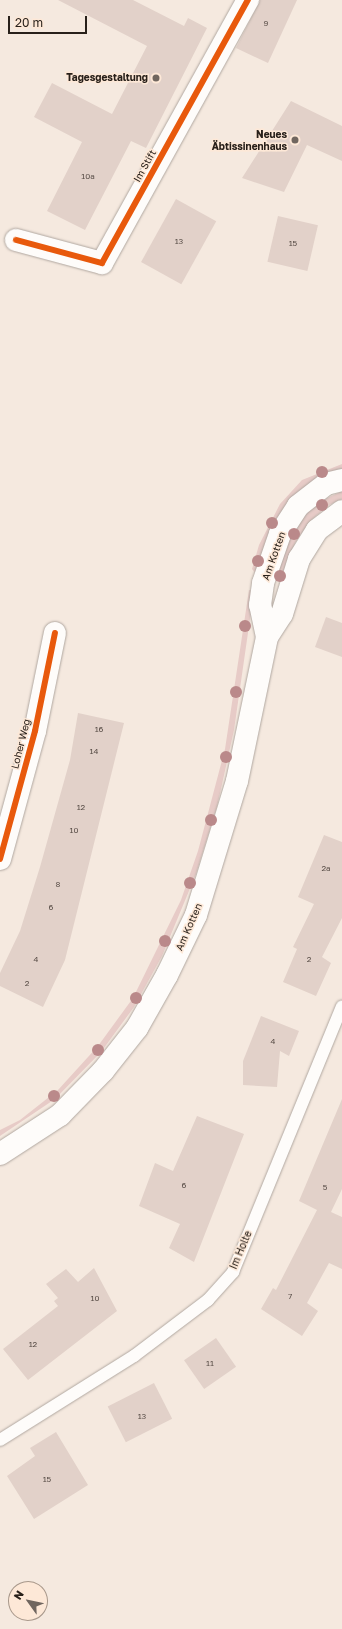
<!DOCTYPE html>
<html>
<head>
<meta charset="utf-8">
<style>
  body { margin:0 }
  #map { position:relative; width:342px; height:1629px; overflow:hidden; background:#f5e9df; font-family:"Golos Text",sans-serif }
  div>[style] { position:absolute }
  .green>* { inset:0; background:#e7cbc7 }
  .building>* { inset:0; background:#e2d1c9; transform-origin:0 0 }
  .roads { filter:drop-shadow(0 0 1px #b0a7a0) drop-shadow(0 0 1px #b0a7a0) }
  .lane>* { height:12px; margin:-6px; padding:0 6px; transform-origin:6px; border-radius:6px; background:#fefcfa }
  .street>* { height:22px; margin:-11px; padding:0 11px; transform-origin:11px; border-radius:11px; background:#fefcfa }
  .secondary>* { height:22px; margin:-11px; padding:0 11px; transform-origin:11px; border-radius:11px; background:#fefcfa }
  .cycleway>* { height:6px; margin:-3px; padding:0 3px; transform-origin:3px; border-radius:3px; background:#e8590c }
  .trees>* { width:12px; height:12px; margin:-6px; border-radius:50%; background:#ba898a }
  .dots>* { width:11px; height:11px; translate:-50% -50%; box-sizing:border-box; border:2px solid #fde8d7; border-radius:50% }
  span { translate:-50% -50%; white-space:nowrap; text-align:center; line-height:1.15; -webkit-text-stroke:3px #fde8d7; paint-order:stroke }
  .number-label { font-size:8px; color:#584d47 }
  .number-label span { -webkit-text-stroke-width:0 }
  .poi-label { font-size:10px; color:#28201a; font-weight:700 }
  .right { translate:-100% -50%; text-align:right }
  .street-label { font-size:10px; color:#28201a }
  .north { position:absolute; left:8px; top:1581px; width:40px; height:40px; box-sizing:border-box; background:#fde8d7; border:1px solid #a8988b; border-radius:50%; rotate:303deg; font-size:11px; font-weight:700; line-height:16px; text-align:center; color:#28201a }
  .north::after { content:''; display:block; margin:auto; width:14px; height:18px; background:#70665f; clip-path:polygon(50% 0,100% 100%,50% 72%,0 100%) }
  .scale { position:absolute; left:8px; top:16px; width:79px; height:18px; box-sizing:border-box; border:2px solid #28201a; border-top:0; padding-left:5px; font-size:12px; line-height:14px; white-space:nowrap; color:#28201a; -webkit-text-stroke:3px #fde8d7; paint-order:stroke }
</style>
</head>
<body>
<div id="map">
  <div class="green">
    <i style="clip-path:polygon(342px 464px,342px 470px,334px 472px,258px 576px,252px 569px,259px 545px,280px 504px,302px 480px)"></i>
    <i style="clip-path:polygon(342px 491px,342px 499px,329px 505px,310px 521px,295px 543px,282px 581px,274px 579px,284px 548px,304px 516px,317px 503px)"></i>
    <i style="clip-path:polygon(249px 590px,254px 591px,234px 730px,217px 807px,196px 874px,162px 956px,134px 1007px,101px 1052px,55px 1099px,0 1136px,0 1130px,20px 1120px,58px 1090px,98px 1046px,133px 998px,181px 900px,198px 851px,225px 749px)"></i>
  </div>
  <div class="building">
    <i style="clip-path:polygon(58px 0,133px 0,184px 26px,188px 18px,207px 28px,146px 148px,131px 141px,85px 230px,47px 211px,82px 142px,34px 117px,52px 83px,112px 114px,147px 46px)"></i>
    <i style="clip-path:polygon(260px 0,297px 0,268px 63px,236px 48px)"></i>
    <i style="clip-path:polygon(291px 101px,342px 126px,342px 161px,307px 145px,284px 192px,242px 178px)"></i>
    <i style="left:176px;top:199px;width:46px;height:72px;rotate:29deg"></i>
    <i style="left:278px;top:216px;width:41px;height:47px;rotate:13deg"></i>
    <i style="clip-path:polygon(326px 617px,342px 623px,342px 657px,315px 647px)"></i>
    <i style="clip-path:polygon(78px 713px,124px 723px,65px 960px,43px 1007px,0 986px,0 973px,20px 931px,40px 867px,70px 760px)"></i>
    <i style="clip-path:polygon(324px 835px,342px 842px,342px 918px,322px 957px,331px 963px,316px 996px,283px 982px,297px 949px,293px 947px,314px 904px,298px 897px)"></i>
    <i style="clip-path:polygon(261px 1016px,299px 1031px,289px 1056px,280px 1051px,277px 1087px,243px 1085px,243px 1061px)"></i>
    <i style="clip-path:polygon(342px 1099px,342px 1189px,331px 1212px,342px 1217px,342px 1269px,329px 1263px,307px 1303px,318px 1311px,302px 1336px,261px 1309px,273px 1288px,276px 1290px,317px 1210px,299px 1201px)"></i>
    <i style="clip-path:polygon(197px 1116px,244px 1134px,194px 1262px,169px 1248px,180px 1224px,139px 1206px,155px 1163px,173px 1171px)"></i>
    <i style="clip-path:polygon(94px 1268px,117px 1311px,28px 1380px,3px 1349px,58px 1306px,54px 1301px,58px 1298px,46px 1284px,66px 1269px,78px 1282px)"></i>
    <i style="left:216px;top:1338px;width:35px;height:39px;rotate:55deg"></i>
    <i style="left:154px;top:1383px;width:40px;height:52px;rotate:63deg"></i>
    <i style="clip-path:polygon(56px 1432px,88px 1485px,34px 1519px,7px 1476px,35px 1456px,30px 1448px)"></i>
  </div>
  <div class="roads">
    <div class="lane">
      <i style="left:0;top:1440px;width:158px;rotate:-32.1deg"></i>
      <i style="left:134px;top:1356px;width:93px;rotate:-37.1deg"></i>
      <i style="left:208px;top:1300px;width:38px;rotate:-48deg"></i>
      <i style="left:233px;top:1272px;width:287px;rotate:-67.7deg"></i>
    </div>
    <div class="street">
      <i style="left:16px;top:240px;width:89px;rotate:15deg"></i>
      <i style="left:102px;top:263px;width:301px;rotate:-61deg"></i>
      <i style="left:0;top:859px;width:133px;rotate:-74.7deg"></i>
      <i style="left:35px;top:731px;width:100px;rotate:-78.5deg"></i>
    </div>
    <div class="secondary">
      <i style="left:267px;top:637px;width:27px;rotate:-57deg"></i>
      <i style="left:282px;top:614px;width:58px;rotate:-72.8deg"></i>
      <i style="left:299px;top:559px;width:34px;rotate:-58deg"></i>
      <i style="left:317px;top:530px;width:31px;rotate:-37deg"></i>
      <i style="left:0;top:1154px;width:72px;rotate:-33deg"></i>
      <i style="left:60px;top:1115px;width:62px;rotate:-45.7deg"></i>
      <i style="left:103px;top:1071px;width:55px;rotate:-51.7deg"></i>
      <i style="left:137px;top:1028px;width:61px;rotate:-60.5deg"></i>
      <i style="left:167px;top:975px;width:67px;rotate:-64.2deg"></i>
      <i style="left:196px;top:915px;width:140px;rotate:-73deg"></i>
      <i style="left:237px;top:781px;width:147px;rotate:-78.2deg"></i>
      <i style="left:267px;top:637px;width:33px;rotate:-102deg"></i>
      <i style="left:260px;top:605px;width:22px;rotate:-82deg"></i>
      <i style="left:263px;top:583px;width:52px;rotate:-70.9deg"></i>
      <i style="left:280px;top:534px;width:33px;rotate:-57deg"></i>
      <i style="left:298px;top:506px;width:36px;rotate:-38deg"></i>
      <i style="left:326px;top:484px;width:16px;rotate:-14deg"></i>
    </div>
  </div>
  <div class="cycleway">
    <i style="left:16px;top:240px;width:89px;rotate:15deg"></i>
    <i style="left:102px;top:263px;width:301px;rotate:-61deg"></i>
    <i style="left:0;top:859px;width:133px;rotate:-74.7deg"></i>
    <i style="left:35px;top:731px;width:100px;rotate:-78.5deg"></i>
  </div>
  <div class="trees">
    <i style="left:322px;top:472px"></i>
    <i style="left:322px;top:505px"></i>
    <i style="left:272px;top:523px"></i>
    <i style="left:294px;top:534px"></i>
    <i style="left:258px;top:561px"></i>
    <i style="left:280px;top:576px"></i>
    <i style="left:245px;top:626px"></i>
    <i style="left:236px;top:692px"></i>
    <i style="left:226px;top:757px"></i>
    <i style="left:211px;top:820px"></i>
    <i style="left:190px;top:883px"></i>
    <i style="left:165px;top:941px"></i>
    <i style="left:136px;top:998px"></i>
    <i style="left:98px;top:1050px"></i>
    <i style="left:54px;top:1096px"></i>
  </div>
  <div class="dots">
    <i style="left:156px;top:78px;background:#70665f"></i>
    <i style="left:295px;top:140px;background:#70665f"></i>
  </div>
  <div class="number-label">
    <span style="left:266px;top:24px">9</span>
    <span style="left:88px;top:177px">10a</span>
    <span style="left:179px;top:242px">13</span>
    <span style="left:293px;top:244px">15</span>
    <span style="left:99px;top:730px">16</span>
    <span style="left:94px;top:752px">14</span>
    <span style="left:81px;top:808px">12</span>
    <span style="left:74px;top:831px">10</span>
    <span style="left:326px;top:869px">2a</span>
    <span style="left:58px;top:885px">8</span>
    <span style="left:51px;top:908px">6</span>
    <span style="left:36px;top:960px">4</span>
    <span style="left:309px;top:960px">2</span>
    <span style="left:27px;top:984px">2</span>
    <span style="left:273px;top:1042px">4</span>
    <span style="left:184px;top:1186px">6</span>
    <span style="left:325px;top:1188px">5</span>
    <span style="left:290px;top:1297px">7</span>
    <span style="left:95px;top:1299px">10</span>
    <span style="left:33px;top:1345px">12</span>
    <span style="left:210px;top:1364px">11</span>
    <span style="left:142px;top:1417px">13</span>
    <span style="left:47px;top:1480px">15</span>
  </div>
  <div class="poi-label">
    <span class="right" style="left:148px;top:78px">Tagesgestaltung</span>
    <span class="right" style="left:287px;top:140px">Neues<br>Äbtissinenhaus</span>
  </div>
  <div class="street-label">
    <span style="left:145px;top:166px;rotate:-61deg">Im Stift</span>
    <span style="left:274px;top:556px;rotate:-70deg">Am Kotten</span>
    <span style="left:21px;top:744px;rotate:-76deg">Loher Weg</span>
    <span style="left:189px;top:927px;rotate:-66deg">Am Kotten</span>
    <span style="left:241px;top:1250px;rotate:-67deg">Im Holte</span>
  </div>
  <div class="north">N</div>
  <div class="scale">20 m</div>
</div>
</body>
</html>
